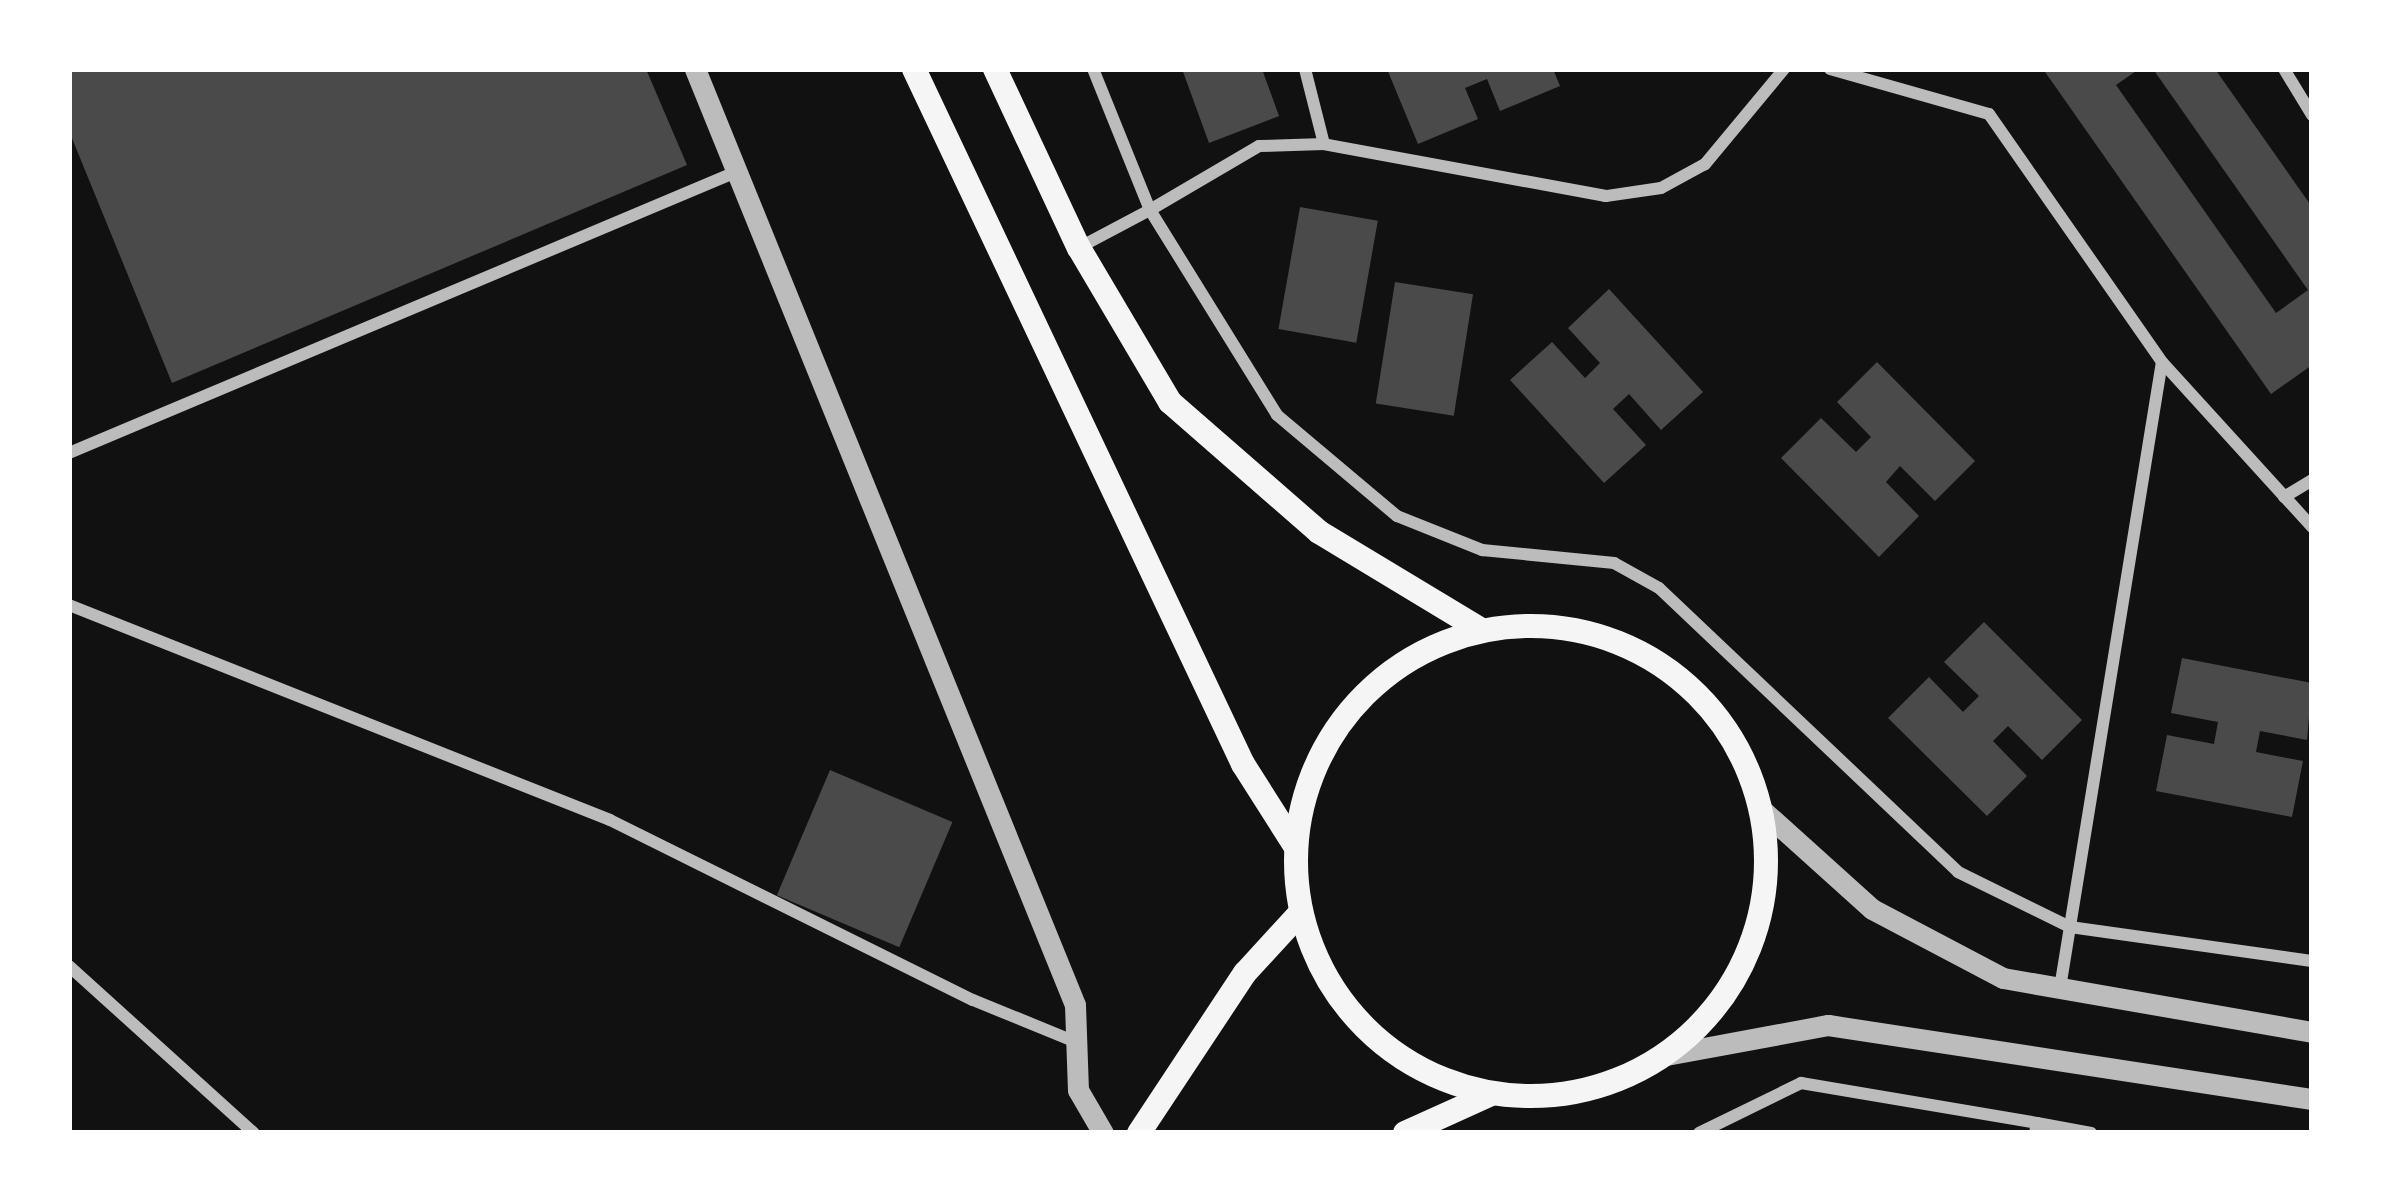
<!DOCTYPE html>
<html>
<head>
<meta charset="utf-8">
<style>
  body { margin:0 }
  #map { position:relative; width:2381px; height:1202px; overflow:hidden; background:#111; font-family:Signika,sans-serif }
  div>[style] { position:absolute }
  .building>* { inset:0; background:#4a4a4a; transform-origin:0 0 }
  .minor>* { height:12px; margin:-6px; padding:0 6px; transform-origin:6px; border-radius:6px; background:#bcbcbc }
  .tertiary>* { height:21px; margin:-10.5px; padding:0 10.5px; transform-origin:10.5px; border-radius:10.5px; background:#bcbcbc }
  .secondary>* { height:24px; margin:-12px; padding:0 12px; transform-origin:12px; border-radius:12px; background:#f5f5f5 }
  .secondary>.ring { margin:-12px; padding:0; box-sizing:content-box; background:none; border:24px solid #f5f5f5; border-radius:50% }
  span { translate:-50% -50%; white-space:nowrap; text-align:center; line-height:1.15; -webkit-text-stroke:9px #fff; paint-order:stroke }
  .frame { position:absolute; inset:0; border:72px solid #fff; pointer-events:none }
</style>
</head>
<body>
<div id="map">
  <div class="building">
    <i style="clip-path:polygon(69px 69px,646px 69px,687px 165px,172px 383px,69px 131px)"></i>
    <i style="clip-path:polygon(1182px 69px,1262px 69px,1279px 116px,1209px 143px)"></i>
    <i style="clip-path:polygon(1387px 69px,1553px 69px,1560px 86px,1500px 111px,1487px 79px,1465px 88px,1478px 119px,1418px 144px)"></i>
    <i style="clip-path:polygon(2043px 69px,2139px 69px,2116px 85px,2276px 313px,2308px 290px,2153px 69px,2215px 69px,2312px 207px,2312px 365px,2271px 394px)"></i>
    <i style="left:1300px;top:207px;width:79px;height:124px;rotate:10deg"></i>
    <i style="left:1395px;top:282px;width:79px;height:123px;rotate:9deg"></i>
    <i style="clip-path:polygon(1609px 289px,1703px 392px,1661px 430px,1629px 394px,1613px 409px,1646px 445px,1604px 483px,1510px 380px,1552px 342px,1585px 378px,1600px 363px,1568px 328px)"></i>
    <i style="clip-path:polygon(1877px 362px,1975px 461px,1935px 501px,1900px 466px,1886px 482px,1919px 516px,1879px 557px,1781px 458px,1821px 418px,1856px 452px,1871px 437px,1837px 402px)"></i>
    <i style="clip-path:polygon(1984px 622px,2082px 720px,2042px 760px,2008px 726px,1993px 741px,2027px 776px,1987px 816px,1888px 718px,1929px 677px,1963px 712px,1979px 696px,1944px 662px)"></i>
    <i style="clip-path:polygon(2182px 658px,2312px 683px,2307px 740px,2260px 731px,2256px 752px,2303px 761px,2292px 817px,2156px 791px,2167px 735px,2214px 744px,2218px 722px,2171px 713px)"></i>
    <i style="left:830px;top:770px;width:133px;height:136px;rotate:23deg"></i>
  </div>
  <div class="minor">
    <i style="left:1305px;top:69px;width:77px;rotate:75.8deg"></i>
    <i style="left:1784px;top:69px;width:124px;rotate:129.7deg"></i>
    <i style="left:1705px;top:164px;width:50px;rotate:151.4deg"></i>
    <i style="left:1661px;top:188px;width:56px;rotate:171.7deg"></i>
    <i style="left:1606px;top:196px;width:287px;rotate:-169.6deg"></i>
    <i style="left:1324px;top:144px;width:65px;rotate:178.2deg"></i>
    <i style="left:1259px;top:146px;width:126px;rotate:149.6deg"></i>
    <i style="left:1150px;top:210px;width:241px;rotate:58.2deg"></i>
    <i style="left:1277px;top:415px;width:157px;rotate:40.1deg"></i>
    <i style="left:1397px;top:516px;width:92px;rotate:21.8deg"></i>
    <i style="left:1482px;top:550px;width:133px;rotate:5.6deg"></i>
    <i style="left:1614px;top:563px;width:51px;rotate:29.1deg"></i>
    <i style="left:1659px;top:588px;width:412px;rotate:43.5deg"></i>
    <i style="left:1958px;top:872px;width:125px;rotate:26.2deg"></i>
    <i style="left:2070px;top:927px;width:244px;rotate:8deg"></i>
    <i style="left:1830px;top:69px;width:165px;rotate:15.8deg"></i>
    <i style="left:1989px;top:114px;width:302px;rotate:55.1deg"></i>
    <i style="left:2162px;top:362px;width:223px;rotate:47.7deg"></i>
    <i style="left:2284px;top:69px;width:54px;rotate:58.7deg"></i>
    <i style="left:1080px;top:247px;width:79px;rotate:-27.9deg"></i>
    <i style="left:1150px;top:210px;width:152px;rotate:-112deg"></i>
    <i style="left:69px;top:453px;width:724px;rotate:-22.85deg"></i>
    <i style="left:2284px;top:497px;width:33px;rotate:-31deg"></i>
    <i style="left:69px;top:605px;width:582px;rotate:21.67deg"></i>
    <i style="left:610px;top:820px;width:405px;rotate:26.4deg"></i>
    <i style="left:973px;top:1000px;width:111px;rotate:22.2deg"></i>
    <i style="left:69px;top:966px;width:249px;rotate:42.1deg"></i>
    <i style="left:2060px;top:988px;width:634px;rotate:-80.75deg"></i>
    <i style="left:1699px;top:1133px;width:114px;rotate:-26.1deg"></i>
    <i style="left:1801px;top:1083px;width:239px;rotate:9.6deg"></i>
    <i style="left:2035px;top:1133px;width:10px;rotate:-79deg"></i>
    <i style="left:2037px;top:1123px;width:55px;rotate:10.5deg"></i>
  </div>
  <div class="tertiary">
    <i style="left:695px;top:69px;width:1010px;rotate:67.9deg"></i>
    <i style="left:1075px;top:1005px;width:85px;rotate:88deg"></i>
    <i style="left:1078px;top:1090px;width:50px;rotate:59.8deg"></i>
    <i style="left:1762px;top:810px;width:148px;rotate:42deg"></i>
    <i style="left:1872px;top:909px;width:148px;rotate:27.8deg"></i>
    <i style="left:2003px;top:978px;width:314px;rotate:9.9deg"></i>
    <i style="left:1666px;top:1055px;width:165px;rotate:-10.5deg"></i>
    <i style="left:1828px;top:1025px;width:490px;rotate:8.7deg"></i>
  </div>
  <div class="secondary">
    <i style="left:914px;top:69px;width:769px;rotate:64.67deg"></i>
    <i style="left:1243px;top:764px;width:97px;rotate:57.6deg"></i>
    <i style="left:995px;top:69px;width:198px;rotate:64.9deg"></i>
    <i style="left:1079px;top:248px;width:179px;rotate:59.4deg"></i>
    <i style="left:1170px;top:402px;width:198px;rotate:41.1deg"></i>
    <i style="left:1319px;top:532px;width:188px;rotate:31.1deg"></i>
    <i class="ring" style="left:1296px;top:626px;width:446px;height:446px"></i>
    <i style="left:1139px;top:1133px;width:192px;rotate:-56.5deg"></i>
    <i style="left:1245px;top:973px;width:81px;rotate:-47.5deg"></i>
    <i style="left:1405px;top:1133px;width:92px;rotate:-24.3deg"></i>
  </div>
  <div class="frame"></div>
</div>
</body>
</html>
